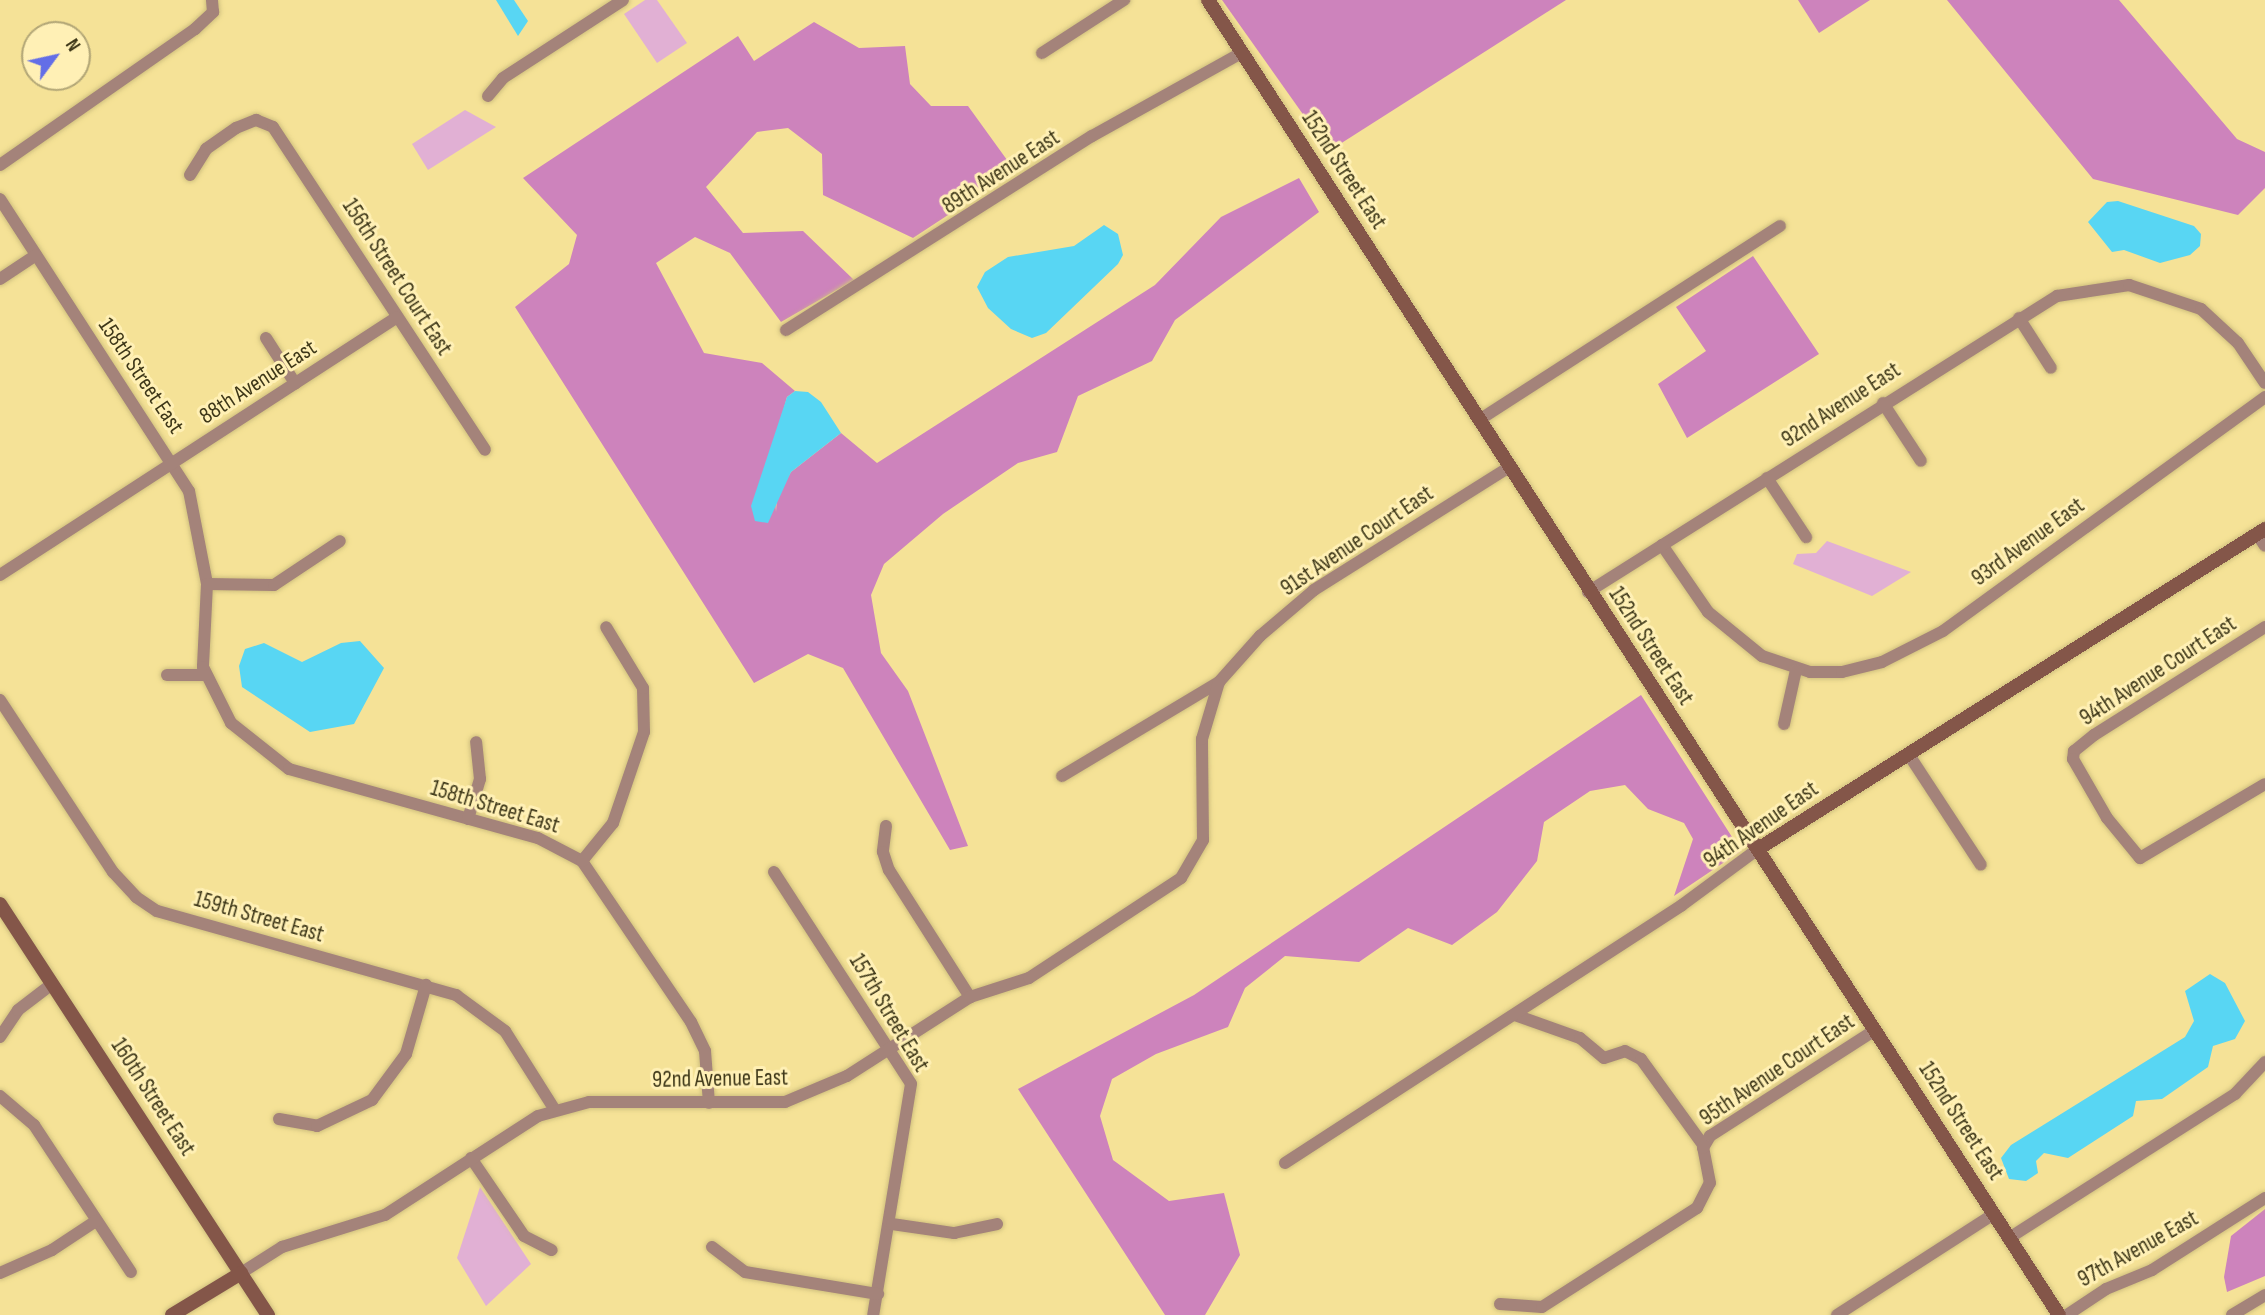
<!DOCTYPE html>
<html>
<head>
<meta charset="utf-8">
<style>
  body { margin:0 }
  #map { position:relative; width:2265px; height:1315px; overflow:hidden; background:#f5e297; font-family:"Sofia Sans Condensed",sans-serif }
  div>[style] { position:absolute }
  .green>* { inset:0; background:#e1b0d4 }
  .forest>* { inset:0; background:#cd83bc }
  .water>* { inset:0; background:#58d6f3 }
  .roads { filter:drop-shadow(0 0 2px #d0c07e) drop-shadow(0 0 2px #d0c07e) }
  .street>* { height:12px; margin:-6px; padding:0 6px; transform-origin:6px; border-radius:6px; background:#a4837a }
  .secondary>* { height:14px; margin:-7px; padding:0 7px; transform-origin:7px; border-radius:7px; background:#845649 }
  span { translate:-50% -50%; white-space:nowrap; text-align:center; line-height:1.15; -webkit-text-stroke:6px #fff0b5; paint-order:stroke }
  .street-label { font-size:23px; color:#3e3718 }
  .north { position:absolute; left:21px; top:21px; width:70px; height:70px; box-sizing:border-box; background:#fff0b5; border:2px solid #b2a676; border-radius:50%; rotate:57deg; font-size:19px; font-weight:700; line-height:28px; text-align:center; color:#3e3718 }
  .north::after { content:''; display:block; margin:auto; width:24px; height:32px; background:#636ee7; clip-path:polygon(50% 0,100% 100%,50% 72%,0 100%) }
</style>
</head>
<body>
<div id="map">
  <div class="green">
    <i style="clip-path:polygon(645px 0,657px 0,687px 43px,657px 63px,624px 14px)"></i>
    <i style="clip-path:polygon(465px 110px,496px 127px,428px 170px,412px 144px)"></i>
    <i style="clip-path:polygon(1827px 541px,1911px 572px,1872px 596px,1793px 564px,1797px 554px,1816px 553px)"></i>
    <i style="clip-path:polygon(480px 1187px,531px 1264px,486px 1306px,457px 1258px)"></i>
  </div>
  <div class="forest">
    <i style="clip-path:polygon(1222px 0,1566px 0,1329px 151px)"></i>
    <i style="clip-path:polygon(1798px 0,1870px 0,1819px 33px)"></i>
    <i style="clip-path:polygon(1947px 0,2119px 0,2237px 139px,2265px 152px,2265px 188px,2238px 215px,2093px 179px)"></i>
    <i style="clip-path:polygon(814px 22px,859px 48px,905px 46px,910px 84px,931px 106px,968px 106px,1015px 171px,913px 238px,823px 195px,822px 154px,788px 128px,757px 132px,706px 187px,743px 233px,803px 231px,854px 280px,781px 322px,730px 253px,695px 237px,656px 263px,704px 353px,762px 363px,795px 391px,787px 397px,772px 452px,776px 512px,777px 497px,791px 472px,841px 433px,877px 463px,1155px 285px,1221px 217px,1299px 178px,1319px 212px,1175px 320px,1152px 361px,1078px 396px,1057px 452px,1018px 463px,943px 514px,884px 564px,871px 595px,881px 653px,908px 691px,968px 846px,950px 850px,843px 668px,808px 654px,754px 683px,515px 307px,569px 264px,577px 235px,523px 178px,738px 36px,754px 61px)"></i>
    <i style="clip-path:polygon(1753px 256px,1819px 354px,1687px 438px,1658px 384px,1706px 351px,1676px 307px)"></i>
    <i style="clip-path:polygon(1641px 695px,1741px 851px,1674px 896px,1693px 839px,1684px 823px,1648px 809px,1625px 785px,1590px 791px,1544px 822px,1537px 861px,1497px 912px,1452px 945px,1408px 928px,1359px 962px,1285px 956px,1245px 988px,1228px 1027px,1156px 1054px,1112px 1079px,1100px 1116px,1113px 1160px,1169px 1201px,1224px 1193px,1240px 1255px,1205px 1315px,1165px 1315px,1018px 1089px,1194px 995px)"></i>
    <i style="clip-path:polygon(2265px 1209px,2265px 1276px,2227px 1292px,2224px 1277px,2231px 1236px)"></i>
  </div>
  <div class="water">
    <i style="clip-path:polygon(496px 0,514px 0,528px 21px,518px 36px)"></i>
    <i style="clip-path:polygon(2118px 201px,2194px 226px,2201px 234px,2200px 246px,2190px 255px,2160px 263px,2124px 250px,2112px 252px,2088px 222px,2107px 202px)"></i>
    <i style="clip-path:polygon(1104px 225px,1118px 234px,1123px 255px,1118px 264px,1046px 333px,1032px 338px,1011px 329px,988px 308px,977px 287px,985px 272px,1008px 257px,1074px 246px)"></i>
    <i style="clip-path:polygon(795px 391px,808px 392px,821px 402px,841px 433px,791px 472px,768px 523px,755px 521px,751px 506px,787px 397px)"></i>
    <i style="clip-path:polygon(360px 641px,384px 668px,354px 724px,310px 732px,242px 687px,239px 666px,245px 649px,264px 643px,302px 662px,341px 643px)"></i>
    <i style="clip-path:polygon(2210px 974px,2225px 983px,2245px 1021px,2235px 1039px,2213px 1046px,2208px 1067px,2162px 1099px,2136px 1101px,2133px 1116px,2068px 1158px,2044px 1153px,2036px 1161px,2038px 1173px,2026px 1181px,2009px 1179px,2001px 1158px,2011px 1145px,2185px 1037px,2194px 1021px,2185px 991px)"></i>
  </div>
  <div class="roads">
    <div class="street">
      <i style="left:1042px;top:53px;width:98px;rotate:-32.9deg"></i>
      <i style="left:488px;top:96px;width:23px;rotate:-50deg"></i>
      <i style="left:503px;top:78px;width:143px;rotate:-33deg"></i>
      <i style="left:0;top:165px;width:238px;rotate:-34.9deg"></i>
      <i style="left:195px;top:29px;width:25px;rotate:-43deg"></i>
      <i style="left:213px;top:12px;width:12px;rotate:-95deg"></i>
      <i style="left:190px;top:175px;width:31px;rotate:-58deg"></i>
      <i style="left:206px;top:149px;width:37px;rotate:-35deg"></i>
      <i style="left:236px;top:128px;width:22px;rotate:-22deg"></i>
      <i style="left:256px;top:120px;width:18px;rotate:22deg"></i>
      <i style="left:273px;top:127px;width:386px;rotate:56.7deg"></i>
      <i style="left:0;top:199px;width:348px;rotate:57.1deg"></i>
      <i style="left:189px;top:491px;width:95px;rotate:79deg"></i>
      <i style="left:207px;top:584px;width:83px;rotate:92.8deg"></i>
      <i style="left:203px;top:667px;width:63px;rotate:63.4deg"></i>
      <i style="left:231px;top:723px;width:74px;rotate:38.4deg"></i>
      <i style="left:289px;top:769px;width:258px;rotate:15.5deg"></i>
      <i style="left:538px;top:838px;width:50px;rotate:27.6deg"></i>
      <i style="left:582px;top:861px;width:194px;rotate:55.9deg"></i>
      <i style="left:691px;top:1022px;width:32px;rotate:64deg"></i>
      <i style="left:705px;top:1051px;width:52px;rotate:85.6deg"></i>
      <i style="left:0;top:279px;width:43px;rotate:-33.7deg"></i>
      <i style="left:2019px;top:318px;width:59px;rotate:57.4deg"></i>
      <i style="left:786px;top:330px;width:362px;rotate:-32.4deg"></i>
      <i style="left:1092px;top:136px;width:171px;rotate:-29.1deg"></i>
      <i style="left:266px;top:338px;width:54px;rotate:57.2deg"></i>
      <i style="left:1883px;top:403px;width:69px;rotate:56.8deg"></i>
      <i style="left:1479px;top:420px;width:358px;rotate:-32.8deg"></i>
      <i style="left:1767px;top:478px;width:71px;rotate:56.5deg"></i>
      <i style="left:2257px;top:534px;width:14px;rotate:56deg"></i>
      <i style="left:1662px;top:545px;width:81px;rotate:55.5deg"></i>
      <i style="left:1708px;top:612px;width:70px;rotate:39.2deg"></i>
      <i style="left:1762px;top:656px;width:51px;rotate:18.4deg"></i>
      <i style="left:1810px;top:672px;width:32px"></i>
      <i style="left:1842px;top:672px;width:41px;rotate:-14deg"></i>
      <i style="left:1882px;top:662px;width:68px;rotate:-26.9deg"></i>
      <i style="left:1943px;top:631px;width:398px;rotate:-36deg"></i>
      <i style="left:0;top:575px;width:473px;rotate:-33deg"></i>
      <i style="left:207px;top:584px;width:67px;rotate:0.9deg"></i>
      <i style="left:274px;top:585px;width:79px;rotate:-33.7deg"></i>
      <i style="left:1588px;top:592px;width:555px;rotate:-32.26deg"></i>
      <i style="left:2057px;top:296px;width:73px;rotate:-8.7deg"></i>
      <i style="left:2129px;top:285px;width:76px;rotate:18.4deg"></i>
      <i style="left:2201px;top:309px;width:50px;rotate:42.6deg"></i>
      <i style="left:2238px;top:343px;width:48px;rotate:56deg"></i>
      <i style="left:2265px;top:627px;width:202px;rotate:147.7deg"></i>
      <i style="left:2094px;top:735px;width:26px;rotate:141deg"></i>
      <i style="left:2074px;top:751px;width:8px;rotate:97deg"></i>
      <i style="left:2073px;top:759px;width:68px;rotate:60deg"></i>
      <i style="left:2107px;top:818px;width:52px;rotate:50.5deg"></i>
      <i style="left:2140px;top:858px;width:145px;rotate:-30.6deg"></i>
      <i style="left:167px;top:675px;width:39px"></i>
      <i style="left:0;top:700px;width:206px;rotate:56.7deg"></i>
      <i style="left:113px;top:872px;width:34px;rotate:47deg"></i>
      <i style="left:136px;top:897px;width:25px;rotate:34deg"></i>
      <i style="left:157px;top:911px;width:311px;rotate:15.7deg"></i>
      <i style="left:456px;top:995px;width:61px;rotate:36.3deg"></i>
      <i style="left:505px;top:1031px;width:93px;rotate:57.7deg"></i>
      <i style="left:1784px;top:724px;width:55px;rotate:-77.5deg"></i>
      <i style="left:1909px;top:755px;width:131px;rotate:56.8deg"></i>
      <i style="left:1062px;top:776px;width:183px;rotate:-30.9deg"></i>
      <i style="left:1219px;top:682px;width:62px;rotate:-48.3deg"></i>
      <i style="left:1260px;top:636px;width:71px;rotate:-40.4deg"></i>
      <i style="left:1314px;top:590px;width:231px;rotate:-32.2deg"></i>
      <i style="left:468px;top:819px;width:42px;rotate:-73.3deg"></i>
      <i style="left:480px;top:779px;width:37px;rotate:-96deg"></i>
      <i style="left:886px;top:826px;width:26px;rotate:97deg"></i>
      <i style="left:883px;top:852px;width:19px;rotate:72deg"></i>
      <i style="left:889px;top:870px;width:151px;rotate:57.5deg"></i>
      <i style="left:582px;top:861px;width:49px;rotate:-50.8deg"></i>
      <i style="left:613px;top:823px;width:96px;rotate:-71.2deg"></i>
      <i style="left:644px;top:732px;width:44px;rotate:-91.3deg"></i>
      <i style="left:643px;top:688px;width:71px;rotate:-121.2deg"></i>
      <i style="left:774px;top:872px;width:252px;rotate:57.1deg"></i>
      <i style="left:911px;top:1084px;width:234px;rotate:99.3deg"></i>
      <i style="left:1515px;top:1015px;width:69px;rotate:19.5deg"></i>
      <i style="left:1580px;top:1038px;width:31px;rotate:40deg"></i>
      <i style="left:1604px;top:1058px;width:22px;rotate:-18deg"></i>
      <i style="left:1625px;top:1051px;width:18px;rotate:27deg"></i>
      <i style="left:1641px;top:1059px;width:107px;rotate:54.1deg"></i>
      <i style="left:0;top:1037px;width:32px;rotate:-56deg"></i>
      <i style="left:18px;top:1010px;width:43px;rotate:-37.4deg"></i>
      <i style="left:0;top:1096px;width:45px;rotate:40.5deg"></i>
      <i style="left:34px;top:1125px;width:176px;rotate:56.6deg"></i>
      <i style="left:279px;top:1119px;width:39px;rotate:10deg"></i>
      <i style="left:317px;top:1126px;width:61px;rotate:-25.3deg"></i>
      <i style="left:372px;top:1100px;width:57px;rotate:-53.5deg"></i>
      <i style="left:406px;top:1054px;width:72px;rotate:-73.8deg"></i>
      <i style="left:471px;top:1158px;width:94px;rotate:55.8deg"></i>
      <i style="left:524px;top:1236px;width:31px;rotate:27deg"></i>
      <i style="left:1285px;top:1163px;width:473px;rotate:-33deg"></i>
      <i style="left:1682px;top:905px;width:94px;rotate:-36.4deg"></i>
      <i style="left:892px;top:1224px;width:63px;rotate:8.3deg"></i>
      <i style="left:954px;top:1233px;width:44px;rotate:-11.8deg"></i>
      <i style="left:2009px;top:1238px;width:268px;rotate:-32.5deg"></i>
      <i style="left:2235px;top:1094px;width:44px;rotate:-46.8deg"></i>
      <i style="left:712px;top:1247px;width:41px;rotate:37.1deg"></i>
      <i style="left:745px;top:1272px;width:135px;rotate:9.4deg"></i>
      <i style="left:0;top:1273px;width:57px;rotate:-23.9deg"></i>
      <i style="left:52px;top:1250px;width:53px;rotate:-33.4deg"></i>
      <i style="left:241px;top:1273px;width:49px;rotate:-32.4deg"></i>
      <i style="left:282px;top:1247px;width:108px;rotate:-17.3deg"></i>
      <i style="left:385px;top:1215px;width:182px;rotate:-32.9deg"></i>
      <i style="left:538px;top:1116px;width:53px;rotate:-15.4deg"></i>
      <i style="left:589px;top:1102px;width:196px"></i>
      <i style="left:785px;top:1102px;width:67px;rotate:-22.8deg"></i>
      <i style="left:847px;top:1076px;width:146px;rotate:-32.7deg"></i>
      <i style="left:970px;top:997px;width:62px;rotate:-17.9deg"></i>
      <i style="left:1029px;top:978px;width:182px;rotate:-33.3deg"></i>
      <i style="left:1181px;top:878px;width:44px;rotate:-59.9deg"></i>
      <i style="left:1203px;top:840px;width:101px;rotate:-90.6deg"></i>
      <i style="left:1202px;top:739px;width:59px;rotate:-73.4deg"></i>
      <i style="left:1500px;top:1304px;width:42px;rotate:4.1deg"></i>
      <i style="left:1542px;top:1307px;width:184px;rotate:-32.6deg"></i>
      <i style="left:1697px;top:1208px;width:28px;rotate:-63deg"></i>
      <i style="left:1710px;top:1183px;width:36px;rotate:-101deg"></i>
      <i style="left:1703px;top:1148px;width:14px;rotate:-60deg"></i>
      <i style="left:1710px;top:1136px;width:196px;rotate:-32.7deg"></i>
      <i style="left:1837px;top:1315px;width:187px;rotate:-32.8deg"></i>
      <i style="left:2067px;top:1315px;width:47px;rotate:-33.7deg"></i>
      <i style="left:2106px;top:1289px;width:50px;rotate:-22.4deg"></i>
      <i style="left:2152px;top:1270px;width:134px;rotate:-32.5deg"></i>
      <i style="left:2232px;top:1315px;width:39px;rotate:-31deg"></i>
    </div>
    <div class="secondary">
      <i style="left:1208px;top:0;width:1566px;rotate:57.09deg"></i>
      <i style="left:1758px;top:849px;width:600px;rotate:-32.26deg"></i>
      <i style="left:0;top:904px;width:491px;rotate:56.9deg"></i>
      <i style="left:172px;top:1315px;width:81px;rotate:-31.3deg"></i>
    </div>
  </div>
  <div class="street-label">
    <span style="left:1344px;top:170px;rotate:57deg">152nd Street East</span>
    <span style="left:1001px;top:172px;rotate:-33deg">89th Avenue East</span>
    <span style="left:397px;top:277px;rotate:57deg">156th Street Court East</span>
    <span style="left:141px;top:376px;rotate:56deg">158th Street East</span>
    <span style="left:258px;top:382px;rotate:-33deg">88th Avenue East</span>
    <span style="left:1841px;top:405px;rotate:-33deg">92nd Avenue East</span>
    <span style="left:1357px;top:541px;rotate:-34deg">91st Avenue Court East</span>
    <span style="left:2028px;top:542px;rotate:-36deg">93rd Avenue East</span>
    <span style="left:1651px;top:646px;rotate:57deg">152nd Street East</span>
    <span style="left:2158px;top:671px;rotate:-33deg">94th Avenue Court East</span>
    <span style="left:495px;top:807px;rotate:17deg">158th Street East</span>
    <span style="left:1761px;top:825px;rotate:-35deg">94th Avenue East</span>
    <span style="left:259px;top:917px;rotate:16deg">159th Street East</span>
    <span style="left:889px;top:1013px;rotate:59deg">157th Street East</span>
    <span style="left:1777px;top:1070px;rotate:-34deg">95th Avenue Court East</span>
    <span style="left:720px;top:1079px;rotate:-1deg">92nd Avenue East</span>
    <span style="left:153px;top:1097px;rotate:57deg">160th Street East</span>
    <span style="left:1961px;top:1121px;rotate:57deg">152nd Street East</span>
    <span style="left:2138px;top:1249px;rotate:-29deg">97th Avenue East</span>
  </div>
  <div class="north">N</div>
</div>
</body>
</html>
